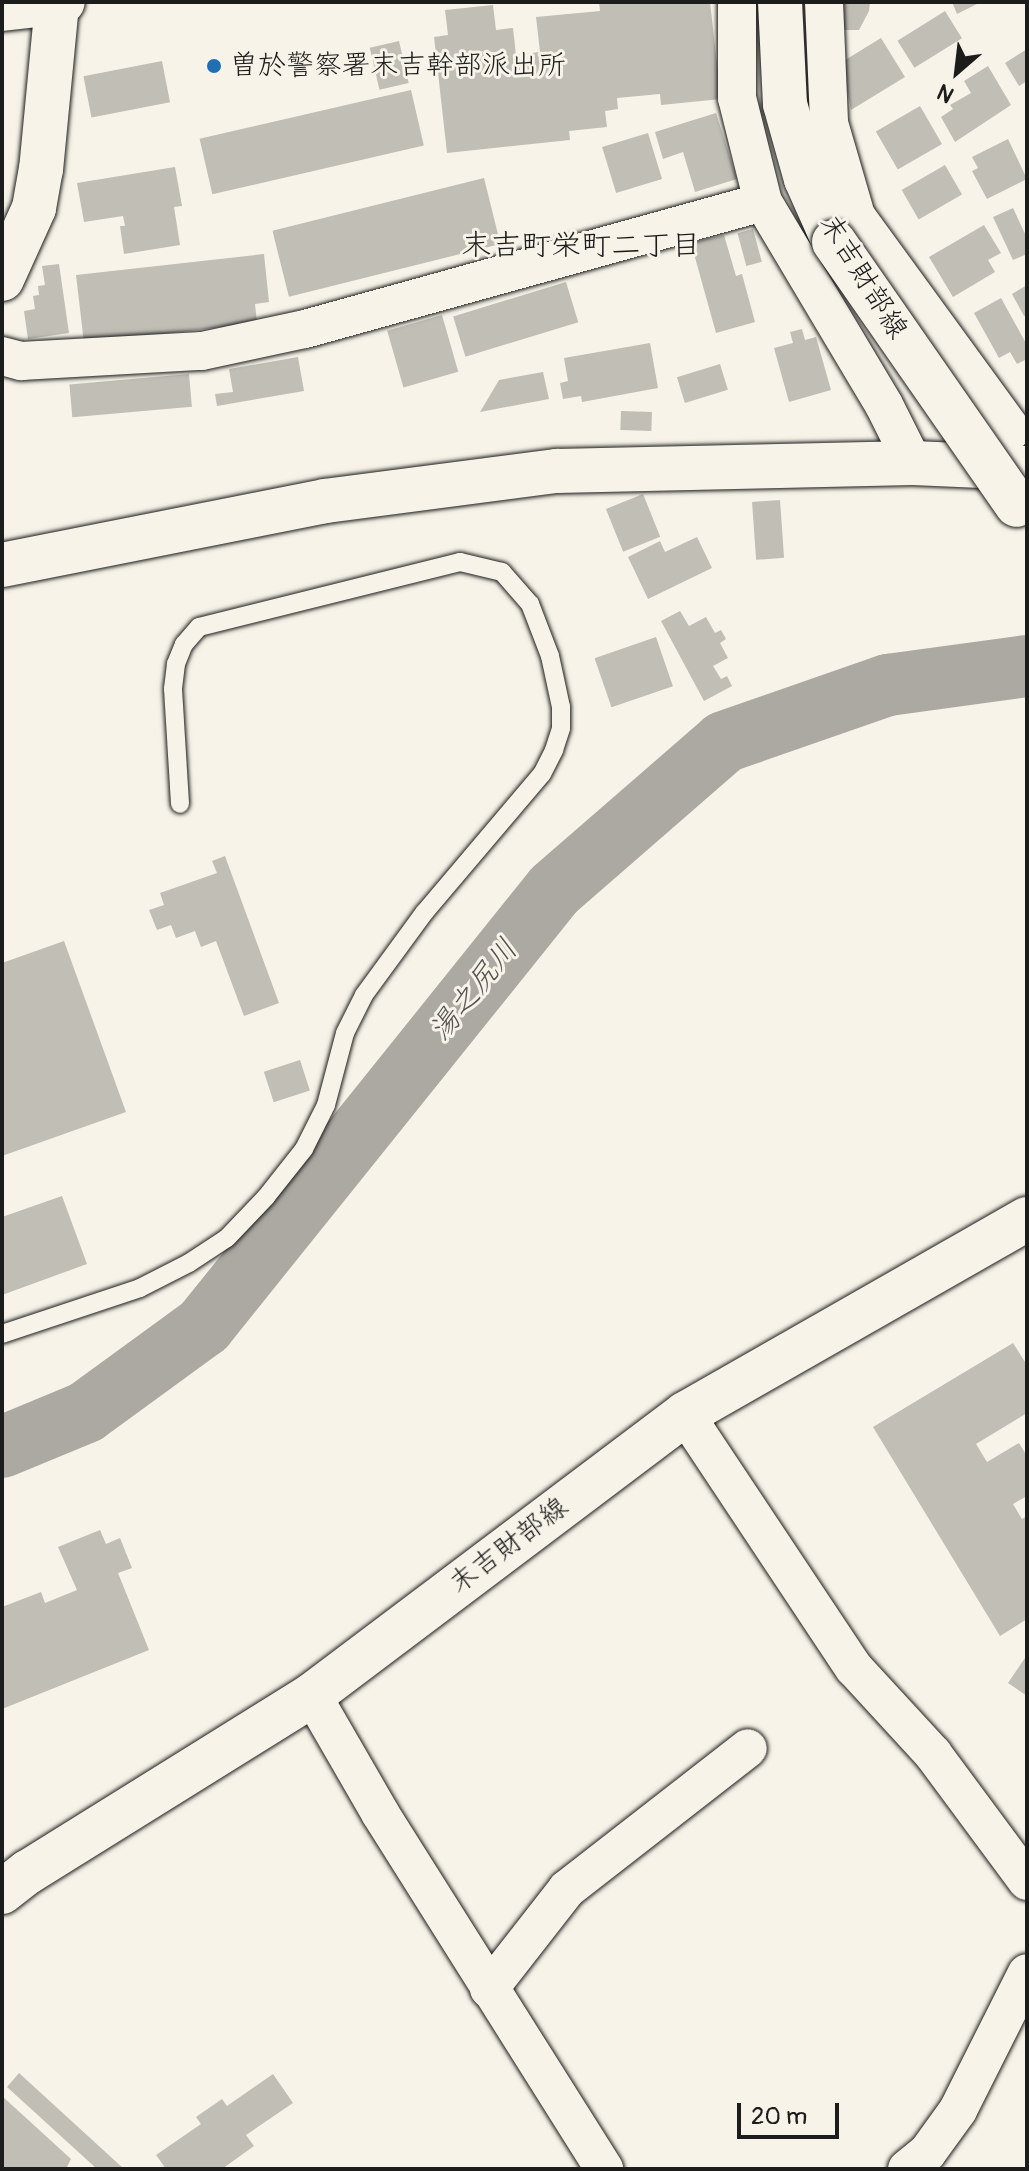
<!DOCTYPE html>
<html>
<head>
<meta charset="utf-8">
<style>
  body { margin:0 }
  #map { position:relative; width:1029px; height:2171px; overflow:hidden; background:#f7f3e8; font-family:Pangolin,"Klee One",sans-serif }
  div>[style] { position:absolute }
  .river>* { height:62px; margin:-31px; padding:0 31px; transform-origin:31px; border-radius:31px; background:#aca9a2 }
  .building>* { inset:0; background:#c0beb5; transform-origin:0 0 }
  .roads { filter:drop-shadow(0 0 2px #1c1c1c) drop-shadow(0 0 2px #1c1c1c) }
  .service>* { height:18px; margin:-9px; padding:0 9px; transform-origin:9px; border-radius:9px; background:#f7f3e8 }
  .minor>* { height:38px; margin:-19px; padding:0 19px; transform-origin:19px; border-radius:19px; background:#f7f3e8 }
  .tertiary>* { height:44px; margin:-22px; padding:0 22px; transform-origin:22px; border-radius:22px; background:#f7f3e8 }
  .secondary>* { height:44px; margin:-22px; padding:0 22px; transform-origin:22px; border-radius:22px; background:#f7f3e8 }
  .bridges { filter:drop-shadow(0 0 2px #1c1c1c) drop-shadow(0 0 2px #1c1c1c) }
  .secondary-bridge>* { height:44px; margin:-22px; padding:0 22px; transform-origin:22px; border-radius:22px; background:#f7f3e8 }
  .dots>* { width:22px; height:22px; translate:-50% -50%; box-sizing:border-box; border:4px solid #f7f3e8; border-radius:50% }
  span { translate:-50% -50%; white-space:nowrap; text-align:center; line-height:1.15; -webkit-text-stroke:6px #f7f3e8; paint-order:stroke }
  .poi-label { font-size:28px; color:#1c1c1c }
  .left { translate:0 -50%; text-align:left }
  .street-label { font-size:28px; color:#1c1c1c }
  .neighbourhood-label { font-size:30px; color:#1c1c1c }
  .water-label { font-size:30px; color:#565452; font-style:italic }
  .frame { position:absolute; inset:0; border:4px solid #1c1c1c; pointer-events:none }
  .north { position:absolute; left:917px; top:32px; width:80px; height:80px; -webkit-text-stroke:6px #f7f3e8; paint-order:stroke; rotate:208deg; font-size:22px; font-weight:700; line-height:32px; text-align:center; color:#1c1c1c }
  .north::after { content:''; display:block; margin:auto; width:28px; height:36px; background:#1c1c1c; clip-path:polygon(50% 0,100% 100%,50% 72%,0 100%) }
  .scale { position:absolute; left:737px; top:2103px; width:102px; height:36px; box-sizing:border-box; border:4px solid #1c1c1c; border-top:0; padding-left:10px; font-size:24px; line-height:28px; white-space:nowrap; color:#1c1c1c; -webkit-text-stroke:6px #f7f3e8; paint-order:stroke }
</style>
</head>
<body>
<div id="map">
  <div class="river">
    <i style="left:2px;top:1447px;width:91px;rotate:-22.6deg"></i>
    <i style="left:86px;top:1412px;width:146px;rotate:-36.1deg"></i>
    <i style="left:204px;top:1326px;width:559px;rotate:-51.24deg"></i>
    <i style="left:554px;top:890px;width:225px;rotate:-41deg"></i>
    <i style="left:724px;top:742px;width:174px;rotate:-19.2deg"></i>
    <i style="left:888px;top:685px;width:140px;rotate:-7.8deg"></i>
  </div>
  <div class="building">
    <i style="clip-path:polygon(599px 2px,710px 2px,721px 99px,661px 105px,660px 94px,617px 98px,618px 109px,605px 111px,607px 127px,569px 131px,570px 140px,447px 153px,434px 37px,448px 35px,445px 10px,493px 5px,496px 30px,513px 28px,516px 55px,540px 52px,536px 17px,600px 11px)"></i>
    <i style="clip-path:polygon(843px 2px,870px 2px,869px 11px,859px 30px,843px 30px)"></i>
    <i style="clip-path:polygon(952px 2px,981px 2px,957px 14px)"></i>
    <i style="left:945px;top:11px;width:32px;height:56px;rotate:58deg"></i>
    <i style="clip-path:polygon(881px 38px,905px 77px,851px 110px,842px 62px)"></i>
    <i style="left:399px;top:41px;width:43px;height:30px;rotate:77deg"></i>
    <i style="clip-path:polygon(1027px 49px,1027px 81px,1019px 86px,1005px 63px)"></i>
    <i style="left:162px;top:61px;width:42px;height:80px;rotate:79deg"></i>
    <i style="clip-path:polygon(988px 66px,1011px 105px,955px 142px,941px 117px,953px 109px,950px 105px,971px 93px,964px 81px)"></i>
    <i style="left:411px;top:90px;width:57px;height:217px;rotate:77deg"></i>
    <i style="left:920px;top:106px;width:44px;height:51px;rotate:60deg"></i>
    <i style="clip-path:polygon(716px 113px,737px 179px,695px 192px,683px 152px,663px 159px,655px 132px)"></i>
    <i style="left:648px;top:133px;width:48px;height:48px;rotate:73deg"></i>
    <i style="clip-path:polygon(1008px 139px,1027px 179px,987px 199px,972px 171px,978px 168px,972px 157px)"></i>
    <i style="left:945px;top:165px;width:34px;height:50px;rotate:60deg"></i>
    <i style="clip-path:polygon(175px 167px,182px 206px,174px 207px,180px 245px,124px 254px,120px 226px,125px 226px,123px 216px,84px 222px,77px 183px)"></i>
    <i style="left:484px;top:178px;width:68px;height:218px;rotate:76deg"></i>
    <i style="clip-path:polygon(1013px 208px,1027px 238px,1027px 254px,1013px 260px,993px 217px)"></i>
    <i style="clip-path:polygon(984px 225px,1001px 253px,988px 260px,995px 272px,953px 297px,929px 257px)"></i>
    <i style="left:753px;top:229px;width:34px;height:16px;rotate:75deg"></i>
    <i style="clip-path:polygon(724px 235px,736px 276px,742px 274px,755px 322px,716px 333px,691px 243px)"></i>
    <i style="clip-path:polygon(264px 254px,269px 302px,255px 304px,257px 323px,84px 343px,76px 275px)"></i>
    <i style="clip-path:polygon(59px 264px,69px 333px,28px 339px,24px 311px,35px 309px,33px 296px,39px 295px,38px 286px,45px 285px,42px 266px)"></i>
    <i style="left:566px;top:282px;width:42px;height:118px;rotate:73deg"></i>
    <i style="clip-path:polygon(1027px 285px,1027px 315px,1024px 316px,1012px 294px)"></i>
    <i style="clip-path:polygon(1001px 298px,1027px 345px,1027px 359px,1017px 364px,1010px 352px,999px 358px,974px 313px)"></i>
    <i style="left:442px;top:315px;width:59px;height:57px;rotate:74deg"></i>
    <i style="clip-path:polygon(802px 329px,805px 340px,816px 337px,831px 390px,789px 402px,774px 348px,793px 343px,790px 332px)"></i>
    <i style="clip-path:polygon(650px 343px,658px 388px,582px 402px,581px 396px,563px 399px,560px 383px,568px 381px,564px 358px)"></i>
    <i style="clip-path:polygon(298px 357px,304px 391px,217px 406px,215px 394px,233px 392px,229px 369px)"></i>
    <i style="left:720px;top:364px;width:27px;height:45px;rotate:73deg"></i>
    <i style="clip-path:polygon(543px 372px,549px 399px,480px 412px,499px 380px)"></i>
    <i style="left:189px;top:374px;width:33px;height:120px;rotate:85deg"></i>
    <i style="left:621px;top:411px;width:31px;height:19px;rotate:2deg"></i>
    <i style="left:643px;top:494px;width:46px;height:40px;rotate:68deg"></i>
    <i style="left:780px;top:500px;width:58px;height:28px;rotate:86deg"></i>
    <i style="clip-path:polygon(697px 537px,712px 568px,648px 599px,628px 557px,660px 541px,665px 552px)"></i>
    <i style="clip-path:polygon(680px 611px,689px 626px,706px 617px,715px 633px,721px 630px,726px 639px,720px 643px,728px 658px,713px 666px,721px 679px,727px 676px,732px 686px,704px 701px,661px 621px)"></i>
    <i style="left:656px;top:637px;width:52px;height:65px;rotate:71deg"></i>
    <i style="clip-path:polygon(225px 856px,279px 1003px,244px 1016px,216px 941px,201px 947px,195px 931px,176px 938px,171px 925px,157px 930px,149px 910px,164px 905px,160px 893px,217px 873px,212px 861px)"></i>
    <i style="clip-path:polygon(64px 941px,126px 1112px,2px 1156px,2px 963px)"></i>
    <i style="left:300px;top:1060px;width:32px;height:38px;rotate:72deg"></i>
    <i style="clip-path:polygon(62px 1196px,87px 1264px,2px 1295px,2px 1217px)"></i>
    <i style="clip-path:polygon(1013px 1343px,1027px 1365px,1027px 1413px,976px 1444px,987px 1462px,1019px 1443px,1027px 1456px,1027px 1496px,1013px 1504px,1022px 1519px,1027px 1516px,1027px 1619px,1000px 1636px,873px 1427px)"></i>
    <i style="clip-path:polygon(100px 1530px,106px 1544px,120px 1538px,132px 1568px,118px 1573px,149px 1650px,2px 1709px,2px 1607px,41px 1592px,45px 1603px,77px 1590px,58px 1547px)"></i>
    <i style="clip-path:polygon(1027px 1655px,1027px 1696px,1008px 1683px)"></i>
    <i style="clip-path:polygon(19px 2073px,124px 2169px,97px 2169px,7px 2087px)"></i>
    <i style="clip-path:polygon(273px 2074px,293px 2103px,246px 2135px,254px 2146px,222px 2169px,166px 2169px,156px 2155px,201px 2124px,196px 2117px,222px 2099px,227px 2106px)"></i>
    <i style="clip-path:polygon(2px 2096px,71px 2159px,66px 2169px,2px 2169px)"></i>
  </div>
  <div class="roads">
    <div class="service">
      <i style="left:2px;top:1334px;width:145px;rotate:-18.4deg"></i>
      <i style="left:140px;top:1288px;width:55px;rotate:-27deg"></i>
      <i style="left:189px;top:1263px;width:45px;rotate:-33.3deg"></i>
      <i style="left:227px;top:1238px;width:57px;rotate:-46.4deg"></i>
      <i style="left:266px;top:1197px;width:61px;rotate:-51.6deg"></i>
      <i style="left:304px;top:1149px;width:49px;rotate:-63.4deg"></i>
      <i style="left:326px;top:1105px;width:74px;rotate:-75.2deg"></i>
      <i style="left:345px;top:1033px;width:42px;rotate:-63.4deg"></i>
      <i style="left:364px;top:995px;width:102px;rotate:-53.8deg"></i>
      <i style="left:424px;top:913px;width:182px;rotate:-49.7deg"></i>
      <i style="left:542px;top:774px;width:27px;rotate:-63deg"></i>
      <i style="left:554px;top:750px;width:23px;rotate:-72deg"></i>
      <i style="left:561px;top:728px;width:21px;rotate:-90deg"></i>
      <i style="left:561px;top:707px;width:52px;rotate:-102.2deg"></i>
      <i style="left:550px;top:656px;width:56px;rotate:-111deg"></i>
      <i style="left:530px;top:604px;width:43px;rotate:-131.2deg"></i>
      <i style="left:502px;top:572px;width:43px;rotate:-166.6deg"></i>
      <i style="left:460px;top:562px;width:269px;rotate:166deg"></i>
      <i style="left:199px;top:627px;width:23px;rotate:131deg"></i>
      <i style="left:184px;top:644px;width:22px;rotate:112deg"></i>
      <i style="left:176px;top:664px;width:25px;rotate:97deg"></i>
      <i style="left:173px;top:689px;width:115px;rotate:86.5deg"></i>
    </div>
    <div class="minor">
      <i style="left:824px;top:2px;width:121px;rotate:87.6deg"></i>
      <i style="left:829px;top:123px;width:97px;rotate:73.8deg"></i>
      <i style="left:856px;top:216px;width:265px;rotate:53.9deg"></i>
      <i style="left:763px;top:202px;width:236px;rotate:59.2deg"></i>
      <i style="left:884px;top:405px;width:65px;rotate:63.4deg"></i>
      <i style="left:2px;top:356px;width:20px;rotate:15deg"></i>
      <i style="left:21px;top:361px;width:181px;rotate:-3.2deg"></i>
      <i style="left:202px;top:351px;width:105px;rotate:-12.1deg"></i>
      <i style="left:305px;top:329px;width:475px;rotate:-15.5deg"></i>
      <i style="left:763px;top:202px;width:107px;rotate:-104deg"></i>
      <i style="left:737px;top:98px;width:96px;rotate:-90deg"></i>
      <i style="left:685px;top:1414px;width:305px;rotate:56.4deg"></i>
      <i style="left:854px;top:1668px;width:117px;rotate:47.4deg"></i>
      <i style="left:933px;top:1754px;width:158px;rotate:53.5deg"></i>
      <i style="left:312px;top:1695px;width:136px;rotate:60deg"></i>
      <i style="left:380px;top:1813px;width:421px;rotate:57.8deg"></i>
      <i style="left:489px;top:1989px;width:127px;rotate:-52deg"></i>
      <i style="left:567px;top:1889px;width:229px;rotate:-37.9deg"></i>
      <i style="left:907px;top:2169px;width:26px;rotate:-39deg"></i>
      <i style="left:927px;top:2153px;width:53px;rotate:-54.2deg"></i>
      <i style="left:958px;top:2110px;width:153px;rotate:-63.3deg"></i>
    </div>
    <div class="tertiary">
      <i style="left:2px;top:279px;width:78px;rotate:-65.7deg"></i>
      <i style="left:34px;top:208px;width:39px;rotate:-80deg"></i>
      <i style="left:41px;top:170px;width:168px;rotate:-84.5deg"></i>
      <i style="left:2px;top:565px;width:329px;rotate:-11.2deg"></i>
      <i style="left:325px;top:501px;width:234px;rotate:-7.4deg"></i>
      <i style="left:557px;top:471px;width:356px;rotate:-1.3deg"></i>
      <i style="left:913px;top:463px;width:114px;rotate:2.5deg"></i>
    </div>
    <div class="secondary">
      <i style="left:780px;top:2px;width:102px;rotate:87.2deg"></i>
      <i style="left:785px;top:104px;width:78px;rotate:74.4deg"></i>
      <i style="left:806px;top:179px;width:69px;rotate:66deg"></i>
      <i style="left:2px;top:9px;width:61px;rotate:-6.5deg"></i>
      <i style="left:2px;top:1892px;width:33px;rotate:-38deg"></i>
      <i style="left:28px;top:1872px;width:335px;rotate:-31.9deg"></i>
      <i style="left:312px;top:1695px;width:467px;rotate:-37deg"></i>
      <i style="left:685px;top:1414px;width:394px;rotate:-29.7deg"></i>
    </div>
  </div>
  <div class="bridges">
    <div class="secondary-bridge">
      <i style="left:834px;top:242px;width:320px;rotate:55.2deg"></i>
    </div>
  </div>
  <div class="dots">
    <i style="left:214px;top:66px;background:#1f6fb2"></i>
  </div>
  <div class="poi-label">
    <span class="left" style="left:230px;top:66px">曽於警察署末吉幹部派出所</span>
  </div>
  <div class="street-label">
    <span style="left:863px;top:277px;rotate:58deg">末吉財部線</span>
    <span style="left:509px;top:1546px;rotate:-37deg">末吉財部線</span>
  </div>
  <div class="neighbourhood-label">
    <span style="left:581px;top:246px">末吉町栄町二丁目</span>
  </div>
  <div class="water-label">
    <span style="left:474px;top:990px;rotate:-51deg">湯之尻川</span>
  </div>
  <div class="frame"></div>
  <div class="north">N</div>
  <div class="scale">20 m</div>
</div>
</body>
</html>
